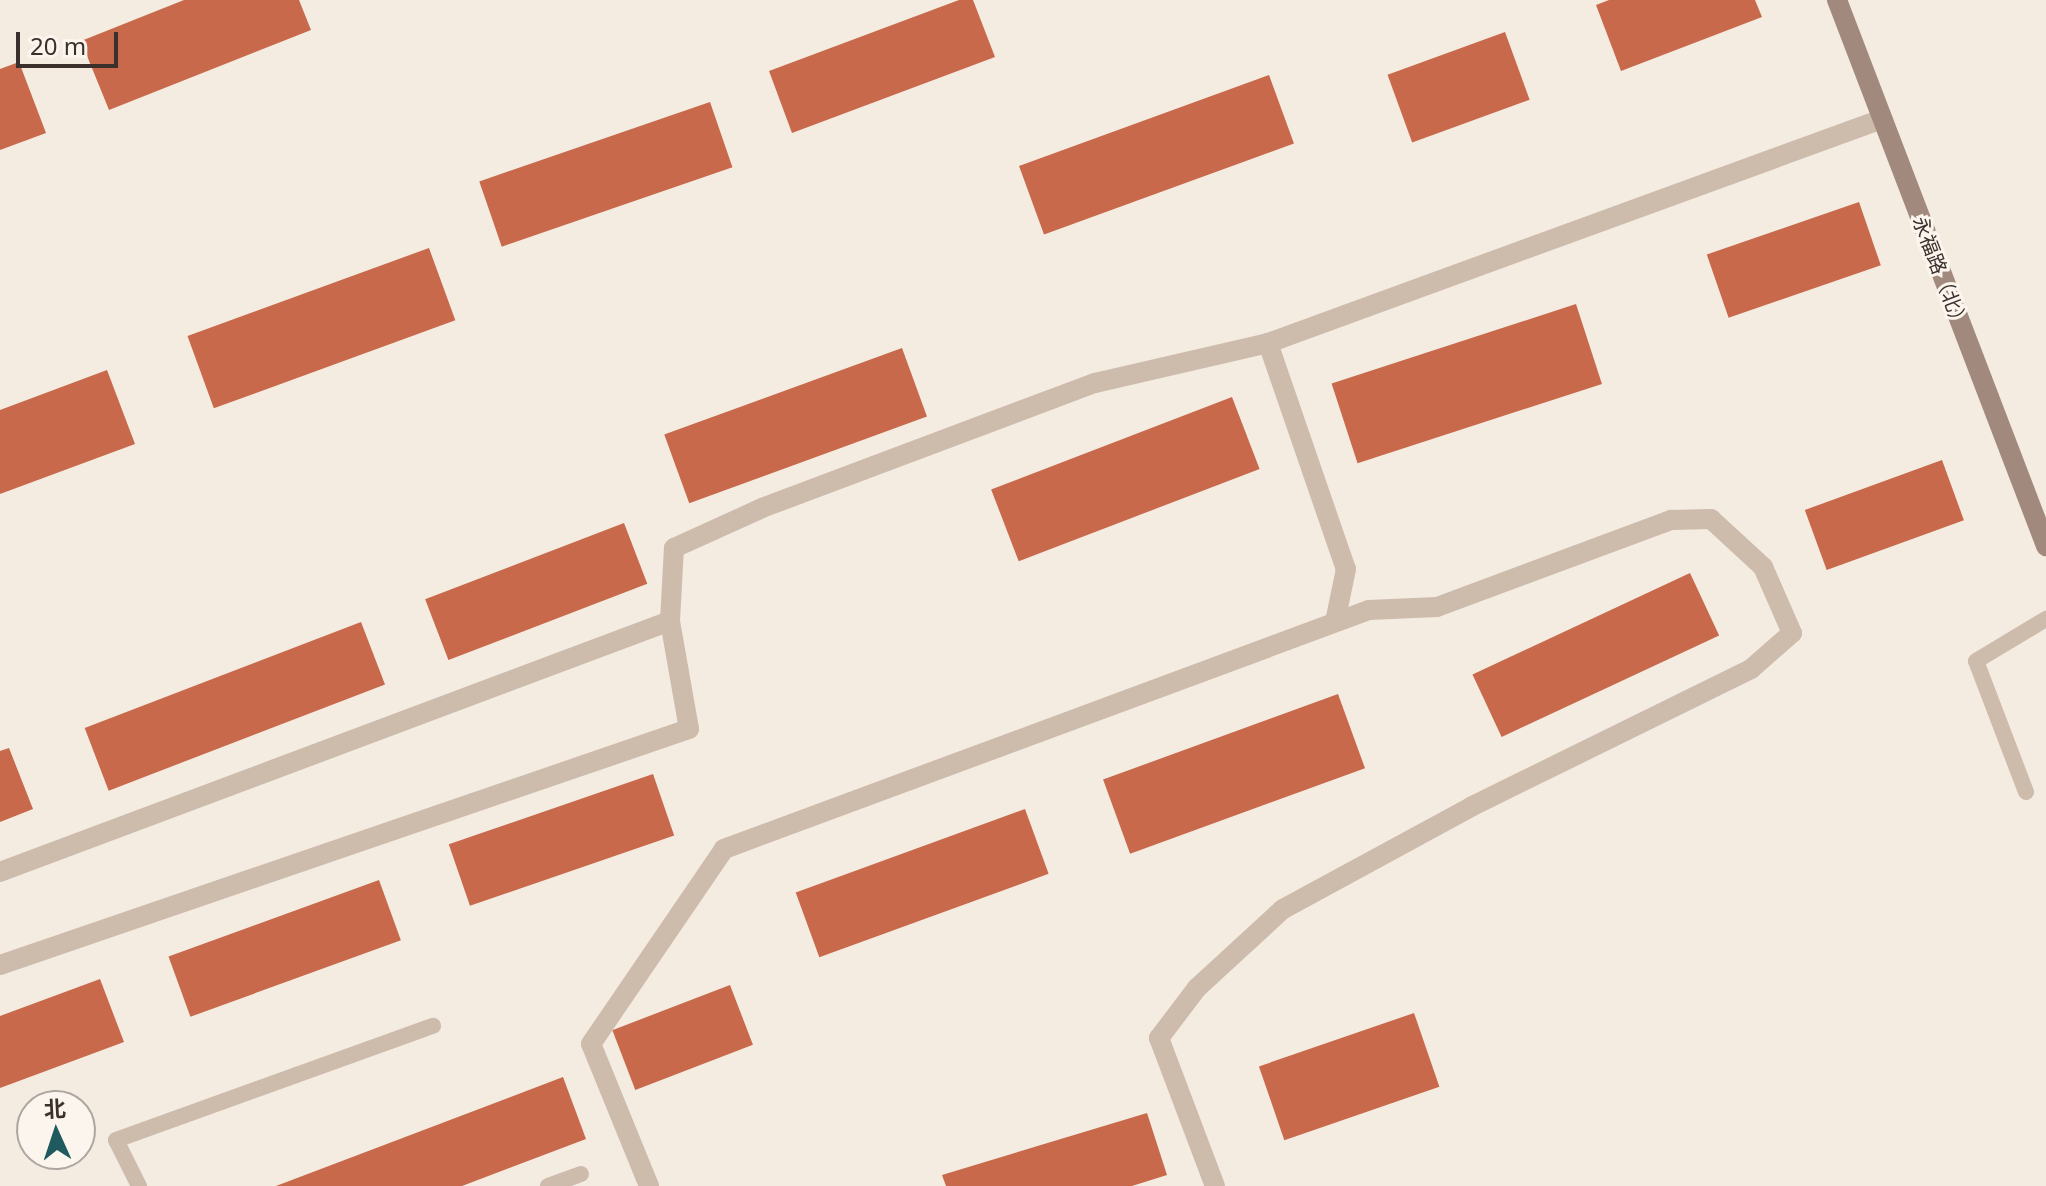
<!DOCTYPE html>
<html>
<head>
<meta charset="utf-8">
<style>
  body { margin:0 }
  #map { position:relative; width:2046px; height:1186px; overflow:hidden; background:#f4ebe1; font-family:"Noto Sans","Noto Sans SC",sans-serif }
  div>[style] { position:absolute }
  .building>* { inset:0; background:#c8694b; transform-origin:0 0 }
  .lane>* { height:16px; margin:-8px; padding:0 8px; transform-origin:8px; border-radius:8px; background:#cdbbac }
  .street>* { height:20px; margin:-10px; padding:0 10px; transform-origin:10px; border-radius:10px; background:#cdbbac }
  .secondary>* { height:20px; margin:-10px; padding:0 10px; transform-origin:10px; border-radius:10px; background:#a18a7d }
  span { translate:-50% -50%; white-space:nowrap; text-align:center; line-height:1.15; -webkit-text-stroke:6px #fbf5ee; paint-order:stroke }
  .street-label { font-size:20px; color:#3b302b }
  .north { position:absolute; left:16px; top:1090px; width:80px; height:80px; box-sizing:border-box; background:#fbf5ee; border:2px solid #aea6a0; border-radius:50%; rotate:357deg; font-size:22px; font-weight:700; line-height:32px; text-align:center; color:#3b302b }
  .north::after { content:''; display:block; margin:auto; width:28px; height:36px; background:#1f5a5e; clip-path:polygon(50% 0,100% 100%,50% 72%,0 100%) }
  .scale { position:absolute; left:16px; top:32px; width:102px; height:36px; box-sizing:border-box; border:4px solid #3b302b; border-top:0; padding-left:10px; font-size:24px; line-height:28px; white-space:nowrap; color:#3b302b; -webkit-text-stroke:6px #fbf5ee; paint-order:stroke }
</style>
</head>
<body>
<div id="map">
  <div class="building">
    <i style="clip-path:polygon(184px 0,299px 0,311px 30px,109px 110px,81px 41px)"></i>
    <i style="clip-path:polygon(959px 0,973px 0,995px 57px,792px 133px,769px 71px)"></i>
    <i style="clip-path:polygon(1609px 0,1755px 0,1762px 17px,1621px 71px,1596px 5px)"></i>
    <i style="left:1505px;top:32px;width:72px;height:125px;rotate:70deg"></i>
    <i style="clip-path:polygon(19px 62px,46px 133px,0 150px,0 69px)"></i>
    <i style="left:1269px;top:75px;width:73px;height:266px;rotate:70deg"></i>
    <i style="left:710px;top:102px;width:69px;height:244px;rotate:71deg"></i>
    <i style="left:1859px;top:202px;width:67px;height:161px;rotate:71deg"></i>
    <i style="left:429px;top:248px;width:77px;height:257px;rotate:70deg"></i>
    <i style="left:1576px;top:304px;width:84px;height:257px;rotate:72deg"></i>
    <i style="left:902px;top:348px;width:73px;height:253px;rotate:70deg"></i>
    <i style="clip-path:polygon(107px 370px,135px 444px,0 494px,0 410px)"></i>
    <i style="left:1232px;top:397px;width:77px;height:258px;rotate:69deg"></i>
    <i style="left:1942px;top:460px;width:64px;height:146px;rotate:70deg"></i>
    <i style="left:624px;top:523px;width:65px;height:213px;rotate:69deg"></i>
    <i style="left:1690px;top:573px;width:69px;height:240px;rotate:65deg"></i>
    <i style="left:361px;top:622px;width:67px;height:296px;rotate:69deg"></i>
    <i style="left:1338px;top:694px;width:79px;height:250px;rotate:70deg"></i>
    <i style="clip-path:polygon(9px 748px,33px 809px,0 822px,0 751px)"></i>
    <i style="left:653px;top:774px;width:65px;height:216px;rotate:71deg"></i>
    <i style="left:1025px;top:809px;width:69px;height:244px;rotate:70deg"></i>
    <i style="left:379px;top:880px;width:64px;height:224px;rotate:70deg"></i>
    <i style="clip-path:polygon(100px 979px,124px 1042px,0 1088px,0 1016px)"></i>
    <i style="left:730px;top:985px;width:64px;height:126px;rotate:69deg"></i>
    <i style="left:1414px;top:1013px;width:78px;height:164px;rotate:71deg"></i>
    <i style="clip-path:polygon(563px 1077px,586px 1139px,462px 1186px,276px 1186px)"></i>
    <i style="clip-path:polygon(1147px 1113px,1167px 1175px,1132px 1186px,946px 1186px,942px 1175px)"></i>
  </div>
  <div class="lane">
    <i style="left:2026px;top:792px;width:140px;rotate:-110.9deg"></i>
    <i style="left:1976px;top:661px;width:82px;rotate:-31deg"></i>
    <i style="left:139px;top:1186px;width:51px;rotate:-116.6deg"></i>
    <i style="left:116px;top:1140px;width:337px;rotate:-19.8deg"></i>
    <i style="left:548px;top:1186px;width:35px;rotate:-20deg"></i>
  </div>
  <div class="street">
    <i style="left:1268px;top:343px;width:654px;rotate:-20.04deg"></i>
    <i style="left:0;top:872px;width:715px;rotate:-20.54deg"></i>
    <i style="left:0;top:965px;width:728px;rotate:-18.91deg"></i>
    <i style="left:689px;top:729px;width:110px;rotate:-100deg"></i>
    <i style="left:670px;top:621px;width:73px;rotate:-86.9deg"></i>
    <i style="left:674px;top:548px;width:97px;rotate:-24.4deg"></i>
    <i style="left:762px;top:508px;width:356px;rotate:-20.6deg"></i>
    <i style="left:1095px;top:383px;width:178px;rotate:-13deg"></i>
    <i style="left:1268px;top:343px;width:239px;rotate:71deg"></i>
    <i style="left:1346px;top:569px;width:54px;rotate:101.7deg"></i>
    <i style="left:649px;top:1186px;width:153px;rotate:-112.2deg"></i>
    <i style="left:591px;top:1044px;width:236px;rotate:-55.7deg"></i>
    <i style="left:724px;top:849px;width:688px;rotate:-20.33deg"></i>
    <i style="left:1369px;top:610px;width:68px;rotate:-2.5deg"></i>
    <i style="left:1437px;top:607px;width:250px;rotate:-20.4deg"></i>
    <i style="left:1671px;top:520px;width:40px;rotate:-1.4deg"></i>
    <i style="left:1711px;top:519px;width:71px;rotate:42.7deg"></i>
    <i style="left:1763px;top:567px;width:72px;rotate:66.3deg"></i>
    <i style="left:1792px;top:633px;width:55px;rotate:138.7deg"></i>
    <i style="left:1751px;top:669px;width:312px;rotate:153.8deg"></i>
    <i style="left:1471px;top:807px;width:214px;rotate:151.5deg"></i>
    <i style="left:1283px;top:909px;width:117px;rotate:137.4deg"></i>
    <i style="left:1197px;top:988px;width:63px;rotate:127.2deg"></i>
    <i style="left:1159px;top:1038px;width:158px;rotate:69.3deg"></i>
  </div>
  <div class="secondary">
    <i style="left:1837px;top:0;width:585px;rotate:69.05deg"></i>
  </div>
  <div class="street-label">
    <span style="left:1941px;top:273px;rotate:69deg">永福路（北）</span>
  </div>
  <div class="north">北</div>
  <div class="scale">20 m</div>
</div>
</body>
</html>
